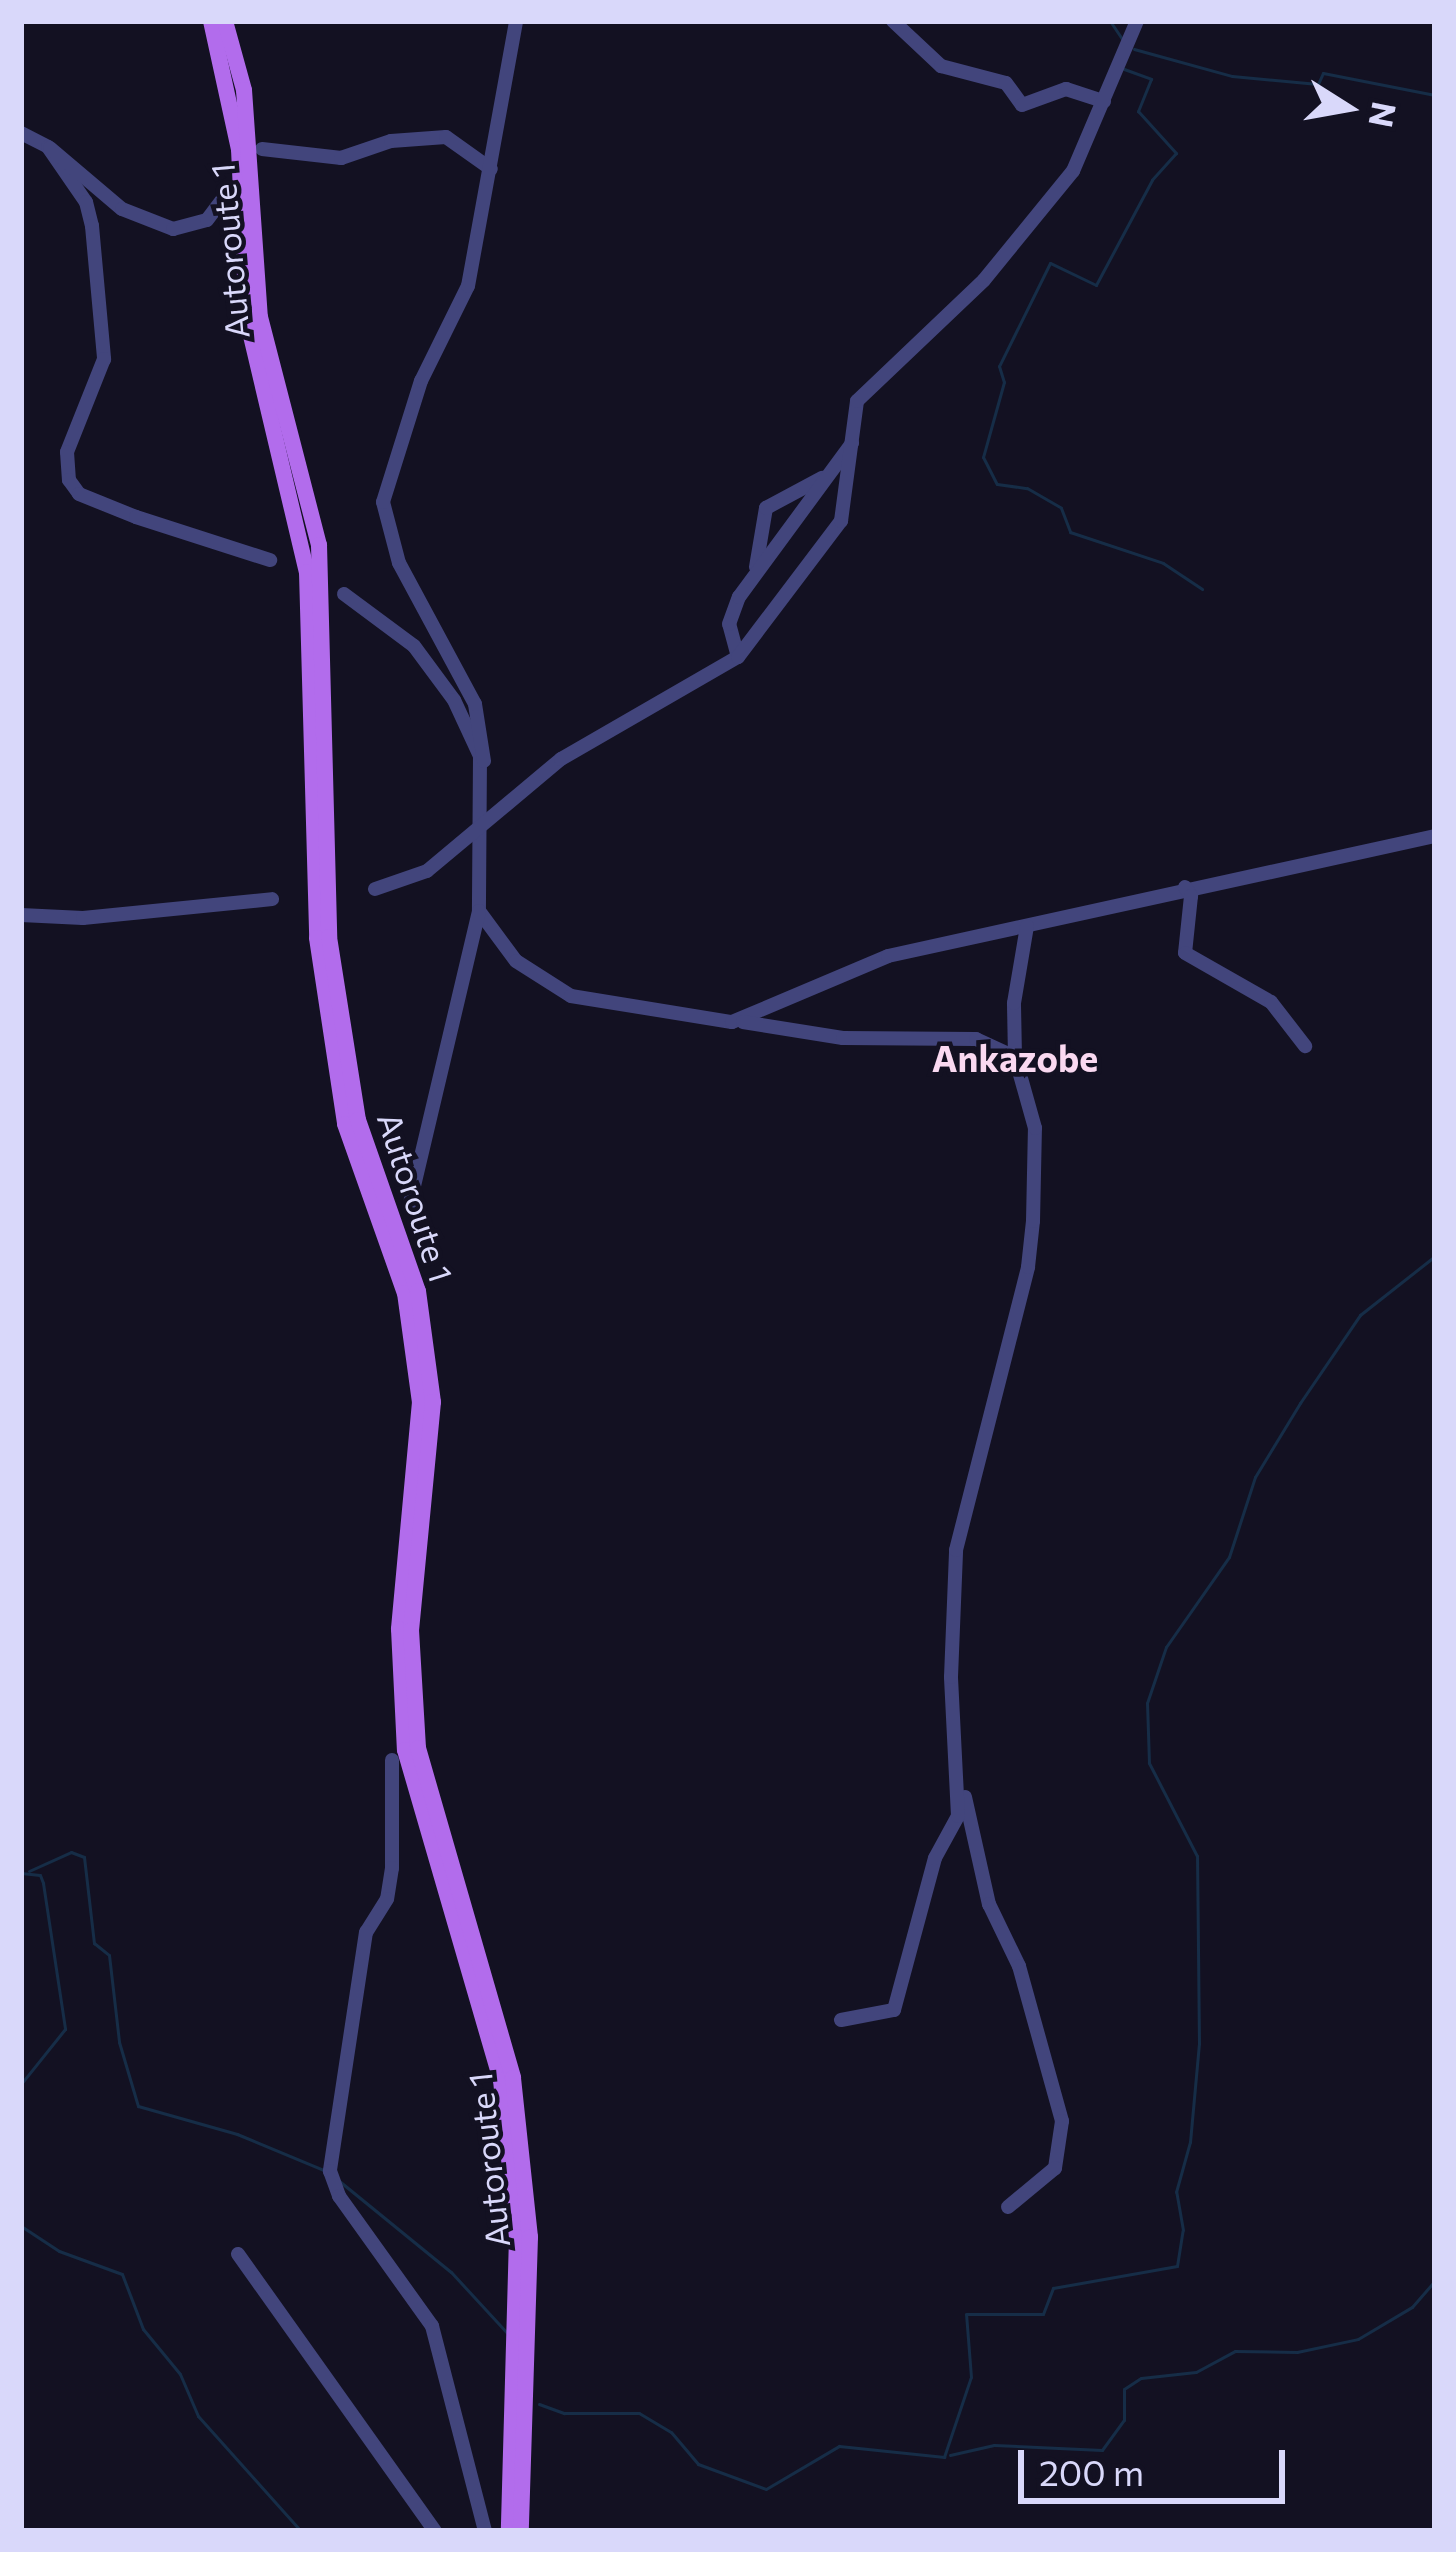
<!DOCTYPE html>
<html>
<head>
<meta charset="utf-8">
<style>
  body { margin:0 }
  #map { position:relative; width:1456px; height:2552px; overflow:hidden; background:#131122; font-family:Commissioner,sans-serif }
  div>[style] { position:absolute }
  .stream>* { height:3px; margin:-1.5px; padding:0 1.5px; transform-origin:1.5px; border-radius:1.5px; background:#162d47 }
  .minor>* { height:14px; margin:-7px; padding:0 7px; transform-origin:7px; border-radius:7px; background:#42457c }
  .major>* { height:16px; margin:-8px; padding:0 8px; transform-origin:8px; border-radius:8px; background:#b26cec }
  span { translate:-50% -50%; white-space:nowrap; text-align:center; line-height:1.15; -webkit-text-stroke:9px #131122; paint-order:stroke }
  .street-label { font-size:33px; color:#d9d8fa }
  .neighbourhood-label { font-size:36px; color:#fad9f1; font-weight:700 }
  .frame { position:absolute; inset:0; border:24px solid #d9d8fa; pointer-events:none }
  .north { position:absolute; left:1288px; top:48px; width:120px; height:120px; -webkit-text-stroke:9px #131122; paint-order:stroke; rotate:101deg; font-size:33px; font-weight:700; line-height:48px; text-align:center; color:#d9d8fa }
  .north::after { content:''; display:block; margin:auto; width:42px; height:54px; background:#d9d8fa; clip-path:polygon(50% 0,100% 100%,50% 72%,0 100%) }
  .scale { position:absolute; left:1018px; top:2450px; width:267px; height:54px; box-sizing:border-box; border:6px solid #d9d8fa; border-top:0; padding-left:15px; font-size:36px; line-height:42px; white-space:nowrap; color:#d9d8fa; -webkit-text-stroke:9px #131122; paint-order:stroke }
</style>
</head>
<body>
<div id="map">
  <div class="stream">
    <i style="left:1110px;top:21px;width:22px;rotate:56deg"></i>
    <i style="left:1134px;top:49px;width:102px;rotate:15.4deg"></i>
    <i style="left:1232px;top:76px;width:86px;rotate:5.3deg"></i>
    <i style="left:1318px;top:84px;width:12px;rotate:-66deg"></i>
    <i style="left:1323px;top:73px;width:114px;rotate:11.1deg"></i>
    <i style="left:1124px;top:69px;width:29px;rotate:20deg"></i>
    <i style="left:1151px;top:79px;width:35px;rotate:112deg"></i>
    <i style="left:1138px;top:111px;width:57px;rotate:47.9deg"></i>
    <i style="left:1176px;top:153px;width:36px;rotate:132deg"></i>
    <i style="left:1152px;top:180px;width:119px;rotate:118.1deg"></i>
    <i style="left:1096px;top:285px;width:51px;rotate:-154.4deg"></i>
    <i style="left:1050px;top:263px;width:115px;rotate:116.3deg"></i>
    <i style="left:999px;top:366px;width:17px;rotate:73deg"></i>
    <i style="left:1004px;top:382px;width:78px;rotate:105.6deg"></i>
    <i style="left:983px;top:457px;width:30px;rotate:63deg"></i>
    <i style="left:997px;top:484px;width:30px;rotate:8deg"></i>
    <i style="left:1027px;top:488px;width:39px;rotate:30deg"></i>
    <i style="left:1061px;top:508px;width:26px;rotate:69deg"></i>
    <i style="left:1070px;top:532px;width:98px;rotate:18.4deg"></i>
    <i style="left:1163px;top:563px;width:47px;rotate:33.7deg"></i>
    <i style="left:29px;top:1871px;width:46px;rotate:-24.3deg"></i>
    <i style="left:71px;top:1852px;width:14px;rotate:21deg"></i>
    <i style="left:84px;top:1857px;width:87px;rotate:83.4deg"></i>
    <i style="left:94px;top:1943px;width:19px;rotate:39deg"></i>
    <i style="left:109px;top:1955px;width:88px;rotate:83.4deg"></i>
    <i style="left:119px;top:2042px;width:67px;rotate:73.5deg"></i>
    <i style="left:138px;top:2106px;width:103px;rotate:15.8deg"></i>
    <i style="left:237px;top:2134px;width:96px;rotate:22.6deg"></i>
    <i style="left:21px;top:1873px;width:19px;rotate:6deg"></i>
    <i style="left:40px;top:1875px;width:9px;rotate:69deg"></i>
    <i style="left:43px;top:1883px;width:148px;rotate:81.4deg"></i>
    <i style="left:65px;top:2029px;width:70px;rotate:128.7deg"></i>
    <i style="left:338px;top:2180px;width:146px;rotate:39.2deg"></i>
    <i style="left:451px;top:2272px;width:84px;rotate:47.4deg"></i>
    <i style="left:21px;top:2226px;width:45px;rotate:33.3deg"></i>
    <i style="left:59px;top:2251px;width:67px;rotate:20.1deg"></i>
    <i style="left:122px;top:2274px;width:59px;rotate:69.1deg"></i>
    <i style="left:143px;top:2329px;width:58px;rotate:50.6deg"></i>
    <i style="left:180px;top:2374px;width:46px;rotate:66.8deg"></i>
    <i style="left:198px;top:2416px;width:154px;rotate:48.2deg"></i>
    <i style="left:539px;top:2404px;width:27px;rotate:20deg"></i>
    <i style="left:564px;top:2413px;width:75px"></i>
    <i style="left:639px;top:2413px;width:37px;rotate:31deg"></i>
    <i style="left:671px;top:2432px;width:42px;rotate:49.8deg"></i>
    <i style="left:698px;top:2464px;width:72px;rotate:20.2deg"></i>
    <i style="left:766px;top:2489px;width:85px;rotate:-30.5deg"></i>
    <i style="left:839px;top:2446px;width:106px;rotate:6deg"></i>
    <i style="left:944px;top:2457px;width:84px;rotate:-71.4deg"></i>
    <i style="left:971px;top:2377px;width:63px;rotate:-94.5deg"></i>
    <i style="left:966px;top:2314px;width:77px"></i>
    <i style="left:1043px;top:2314px;width:28px;rotate:-69deg"></i>
    <i style="left:1053px;top:2288px;width:126px;rotate:-10.1deg"></i>
    <i style="left:1177px;top:2266px;width:36px;rotate:-81deg"></i>
    <i style="left:1183px;top:2230px;width:39px;rotate:-100deg"></i>
    <i style="left:1176px;top:2192px;width:52px;rotate:-74.4deg"></i>
    <i style="left:1190px;top:2142px;width:98px;rotate:-84.8deg"></i>
    <i style="left:1199px;top:2044px;width:188px;rotate:-90.6deg"></i>
    <i style="left:1197px;top:1856px;width:105px;rotate:-117.3deg"></i>
    <i style="left:1149px;top:1763px;width:60px;rotate:-91.9deg"></i>
    <i style="left:1147px;top:1703px;width:59px;rotate:-71.3deg"></i>
    <i style="left:1166px;top:1647px;width:110px;rotate:-55deg"></i>
    <i style="left:1229px;top:1557px;width:84px;rotate:-72deg"></i>
    <i style="left:1255px;top:1477px;width:87px;rotate:-58.7deg"></i>
    <i style="left:1300px;top:1403px;width:107px;rotate:-55.7deg"></i>
    <i style="left:1360px;top:1315px;width:95px;rotate:-38.2deg"></i>
    <i style="left:950px;top:2455px;width:45px;rotate:-12.8deg"></i>
    <i style="left:994px;top:2445px;width:108px;rotate:2.7deg"></i>
    <i style="left:1102px;top:2450px;width:37px;rotate:-54deg"></i>
    <i style="left:1124px;top:2420px;width:31px;rotate:-90deg"></i>
    <i style="left:1124px;top:2389px;width:20px;rotate:-33deg"></i>
    <i style="left:1141px;top:2378px;width:55px;rotate:-6.2deg"></i>
    <i style="left:1196px;top:2372px;width:44px;rotate:-28.3deg"></i>
    <i style="left:1235px;top:2351px;width:62px;rotate:0.9deg"></i>
    <i style="left:1297px;top:2352px;width:62px;rotate:-12deg"></i>
    <i style="left:1358px;top:2339px;width:63px;rotate:-30.7deg"></i>
    <i style="left:1412px;top:2307px;width:35px;rotate:-49deg"></i>
  </div>
  <div class="minor">
    <i style="left:893px;top:21px;width:66px;rotate:43.2deg"></i>
    <i style="left:941px;top:66px;width:67px;rotate:14.7deg"></i>
    <i style="left:1006px;top:83px;width:27px;rotate:54deg"></i>
    <i style="left:1022px;top:105px;width:47px;rotate:-20deg"></i>
    <i style="left:1066px;top:89px;width:40px;rotate:18deg"></i>
    <i style="left:21px;top:133px;width:30px;rotate:27deg"></i>
    <i style="left:48px;top:147px;width:67px;rotate:55.4deg"></i>
    <i style="left:86px;top:202px;width:25px;rotate:76deg"></i>
    <i style="left:92px;top:226px;width:134px;rotate:84.8deg"></i>
    <i style="left:104px;top:359px;width:100px;rotate:111.7deg"></i>
    <i style="left:67px;top:452px;width:28px;rotate:86deg"></i>
    <i style="left:69px;top:480px;width:17px;rotate:54deg"></i>
    <i style="left:79px;top:494px;width:61px;rotate:22deg"></i>
    <i style="left:136px;top:517px;width:141px;rotate:17.8deg"></i>
    <i style="left:50px;top:148px;width:94px;rotate:40.3deg"></i>
    <i style="left:122px;top:209px;width:55px;rotate:21.4deg"></i>
    <i style="left:173px;top:229px;width:35px;rotate:-15deg"></i>
    <i style="left:207px;top:220px;width:35px;rotate:-53deg"></i>
    <i style="left:262px;top:149px;width:80px;rotate:6.5deg"></i>
    <i style="left:341px;top:158px;width:53px;rotate:-18.8deg"></i>
    <i style="left:391px;top:141px;width:55px;rotate:-4.2deg"></i>
    <i style="left:446px;top:137px;width:55px;rotate:35.4deg"></i>
    <i style="left:756px;top:567px;width:60px;rotate:-80.4deg"></i>
    <i style="left:766px;top:508px;width:64px;rotate:-28.2deg"></i>
    <i style="left:344px;top:594px;width:87px;rotate:36.6deg"></i>
    <i style="left:414px;top:646px;width:67px;rotate:53.5deg"></i>
    <i style="left:454px;top:700px;width:62px;rotate:65.1deg"></i>
    <i style="left:480px;top:756px;width:155px;rotate:90.4deg"></i>
    <i style="left:479px;top:911px;width:62px;rotate:53.5deg"></i>
    <i style="left:516px;top:961px;width:65px;rotate:32.5deg"></i>
    <i style="left:571px;top:996px;width:163px;rotate:9.2deg"></i>
    <i style="left:732px;top:1022px;width:169px;rotate:-22.9deg"></i>
    <i style="left:888px;top:956px;width:560px;rotate:-12.37deg"></i>
    <i style="left:738px;top:657px;width:34px;rotate:-105deg"></i>
    <i style="left:729px;top:624px;width:29px;rotate:-70deg"></i>
    <i style="left:739px;top:597px;width:191px;rotate:-53.7deg"></i>
    <i style="left:484px;top:761px;width:58px;rotate:-99deg"></i>
    <i style="left:475px;top:704px;width:160px;rotate:-118.3deg"></i>
    <i style="left:399px;top:563px;width:63px;rotate:-104.7deg"></i>
    <i style="left:383px;top:502px;width:127px;rotate:-72.6deg"></i>
    <i style="left:421px;top:381px;width:106px;rotate:-63.7deg"></i>
    <i style="left:468px;top:286px;width:269px;rotate:-79.7deg"></i>
    <i style="left:1185px;top:887px;width:11px;rotate:56deg"></i>
    <i style="left:1191px;top:896px;width:57px;rotate:96deg"></i>
    <i style="left:1185px;top:953px;width:99px;rotate:29.7deg"></i>
    <i style="left:1271px;top:1002px;width:56px;rotate:52.3deg"></i>
    <i style="left:375px;top:889px;width:55px;rotate:-19.1deg"></i>
    <i style="left:427px;top:871px;width:175px;rotate:-39.9deg"></i>
    <i style="left:561px;top:759px;width:204px;rotate:-30deg"></i>
    <i style="left:738px;top:657px;width:171px;rotate:-52.9deg"></i>
    <i style="left:841px;top:521px;width:121px;rotate:-82.4deg"></i>
    <i style="left:857px;top:401px;width:175px;rotate:-43.6deg"></i>
    <i style="left:984px;top:280px;width:141px;rotate:-50.8deg"></i>
    <i style="left:1073px;top:171px;width:163px;rotate:-66.9deg"></i>
    <i style="left:21px;top:915px;width:62px;rotate:2.8deg"></i>
    <i style="left:83px;top:918px;width:190px;rotate:-5.7deg"></i>
    <i style="left:743px;top:1022px;width:101px;rotate:9.1deg"></i>
    <i style="left:843px;top:1038px;width:133px;rotate:0.4deg"></i>
    <i style="left:976px;top:1039px;width:43px;rotate:24.8deg"></i>
    <i style="left:410px;top:1203px;width:300px;rotate:-76.7deg"></i>
    <i style="left:392px;top:1760px;width:108px;rotate:90deg"></i>
    <i style="left:392px;top:1868px;width:31px;rotate:99deg"></i>
    <i style="left:387px;top:1899px;width:39px;rotate:122deg"></i>
    <i style="left:366px;top:1932px;width:242px;rotate:98.6deg"></i>
    <i style="left:330px;top:2171px;width:27px;rotate:70deg"></i>
    <i style="left:339px;top:2196px;width:160px;rotate:54.4deg"></i>
    <i style="left:432px;top:2326px;width:212px;rotate:75.5deg"></i>
    <i style="left:965px;top:1797px;width:110px;rotate:77.4deg"></i>
    <i style="left:989px;top:1904px;width:69px;rotate:64.2deg"></i>
    <i style="left:1019px;top:1966px;width:161px;rotate:74.5deg"></i>
    <i style="left:1062px;top:2121px;width:48px;rotate:98.5deg"></i>
    <i style="left:1055px;top:2168px;width:61px;rotate:140.3deg"></i>
    <i style="left:841px;top:2020px;width:54px;rotate:-10.7deg"></i>
    <i style="left:894px;top:2010px;width:157px;rotate:-74.9deg"></i>
    <i style="left:935px;top:1858px;width:48px;rotate:-61.3deg"></i>
    <i style="left:958px;top:1816px;width:139px;rotate:-92.9deg"></i>
    <i style="left:951px;top:1677px;width:127px;rotate:-87.7deg"></i>
    <i style="left:956px;top:1550px;width:292px;rotate:-75.7deg"></i>
    <i style="left:1028px;top:1267px;width:46px;rotate:-83.8deg"></i>
    <i style="left:1033px;top:1221px;width:93px;rotate:-88.8deg"></i>
    <i style="left:1035px;top:1128px;width:74px;rotate:-105.7deg"></i>
    <i style="left:1015px;top:1057px;width:54px;rotate:-91.1deg"></i>
    <i style="left:1014px;top:1003px;width:78px;rotate:-80.4deg"></i>
    <i style="left:238px;top:2254px;width:340px;rotate:54.6deg"></i>
  </div>
  <div class="major">
    <i style="left:211px;top:21px;width:131px;rotate:77.7deg"></i>
    <i style="left:239px;top:149px;width:170px;rotate:87.3deg"></i>
    <i style="left:247px;top:319px;width:260px;rotate:76.7deg"></i>
    <i style="left:307px;top:572px;width:366px;rotate:88.4deg"></i>
    <i style="left:317px;top:938px;width:188px;rotate:81.4deg"></i>
    <i style="left:345px;top:1124px;width:179px;rotate:70.5deg"></i>
    <i style="left:405px;top:1293px;width:110px;rotate:82.2deg"></i>
    <i style="left:420px;top:1402px;width:228px;rotate:95.3deg"></i>
    <i style="left:399px;top:1629px;width:121px;rotate:87.2deg"></i>
    <i style="left:405px;top:1750px;width:344px;rotate:73.8deg"></i>
    <i style="left:501px;top:2080px;width:158px;rotate:84.2deg"></i>
    <i style="left:517px;top:2237px;width:294px;rotate:91.6deg"></i>
    <i style="left:225px;top:21px;width:72px;rotate:74.6deg"></i>
    <i style="left:244px;top:90px;width:228px;rotate:86deg"></i>
    <i style="left:260px;top:317px;width:236px;rotate:75.5deg"></i>
    <i style="left:319px;top:545px;width:392px;rotate:88.5deg"></i>
    <i style="left:329px;top:937px;width:185px;rotate:81deg"></i>
    <i style="left:358px;top:1120px;width:181px;rotate:70.7deg"></i>
    <i style="left:418px;top:1291px;width:112px;rotate:82.3deg"></i>
    <i style="left:433px;top:1402px;width:229px;rotate:95.5deg"></i>
    <i style="left:411px;top:1630px;width:118px;rotate:86.6deg"></i>
    <i style="left:418px;top:1748px;width:343px;rotate:73.9deg"></i>
    <i style="left:513px;top:2078px;width:160px;rotate:83.9deg"></i>
    <i style="left:530px;top:2237px;width:294px;rotate:91.8deg"></i>
  </div>
  <div class="street-label">
    <span style="left:229px;top:251px;rotate:-95deg">Autoroute 1</span>
    <span style="left:416px;top:1197px;rotate:72deg">Autoroute 1</span>
    <span style="left:488px;top:2160px;rotate:-96deg">Autoroute 1</span>
  </div>
  <div class="neighbourhood-label">
    <span style="left:1015px;top:1058px">Ankazobe</span>
  </div>
  <div class="frame"></div>
  <div class="north">N</div>
  <div class="scale">200 m</div>
</div>
</body>
</html>
